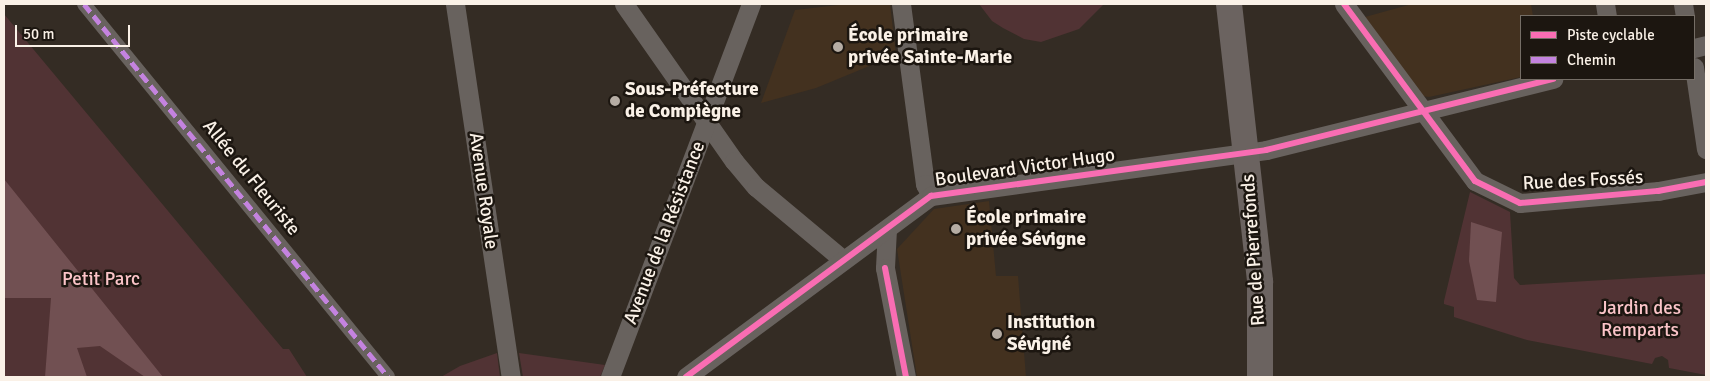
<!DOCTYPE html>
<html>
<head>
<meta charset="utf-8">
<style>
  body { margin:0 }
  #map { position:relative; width:1710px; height:381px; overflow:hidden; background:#342c24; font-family:Signika,sans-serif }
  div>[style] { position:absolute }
  .built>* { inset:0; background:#43311f }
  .green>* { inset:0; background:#513334 }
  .forest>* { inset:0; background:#715052 }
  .pedestrian>* { height:14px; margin:-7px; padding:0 7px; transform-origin:7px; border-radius:7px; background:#68625e }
  .minor>* { height:19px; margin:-9.5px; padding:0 9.5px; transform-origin:9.5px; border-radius:9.5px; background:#68625e }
  .secondary>* { height:26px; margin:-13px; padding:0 13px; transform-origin:13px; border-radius:13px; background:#6b6360 }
  .quiet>* { height:5px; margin-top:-2.5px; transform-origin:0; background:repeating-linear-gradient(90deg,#c483df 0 10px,transparent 0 15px) }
  .cycleway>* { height:6px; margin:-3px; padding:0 3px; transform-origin:3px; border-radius:3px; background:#f96db3 }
  .dots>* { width:14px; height:14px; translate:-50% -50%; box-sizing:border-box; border:2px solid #1c1610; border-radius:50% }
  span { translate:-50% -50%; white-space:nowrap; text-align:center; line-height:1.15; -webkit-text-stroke:5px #1c1610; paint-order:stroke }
  .poi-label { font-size:19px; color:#faf1e7; font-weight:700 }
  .left { translate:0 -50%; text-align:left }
  .street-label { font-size:19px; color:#faf1e7 }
  .park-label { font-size:19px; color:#fbc4c8 }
  .frame { position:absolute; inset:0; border:5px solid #faf1e7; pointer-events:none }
  .legend { position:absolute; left:1520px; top:15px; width:175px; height:65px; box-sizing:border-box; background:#1c1610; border:1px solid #756e66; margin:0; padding:6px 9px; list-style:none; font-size:15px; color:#faf1e7 }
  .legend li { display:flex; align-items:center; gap:10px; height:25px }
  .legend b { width:25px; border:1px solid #756e66 }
  .scale { position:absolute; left:15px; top:25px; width:115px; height:22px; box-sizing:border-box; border:2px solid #faf1e7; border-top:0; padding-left:6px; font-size:15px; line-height:18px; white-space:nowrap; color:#faf1e7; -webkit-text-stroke:4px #1c1610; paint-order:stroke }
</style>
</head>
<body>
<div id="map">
  <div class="built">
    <i style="clip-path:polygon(847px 4px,890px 4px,896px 55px,816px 88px,761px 103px,795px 10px)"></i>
    <i style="clip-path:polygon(1412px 4px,1531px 4px,1533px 16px,1521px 16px,1521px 77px,1429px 97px,1423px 96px,1365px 17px)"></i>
    <i style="clip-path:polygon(989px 201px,996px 276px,1018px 276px,1026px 377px,917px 377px,897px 249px,934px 209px)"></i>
  </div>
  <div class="green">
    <i style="clip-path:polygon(979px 4px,1104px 4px,1079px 29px,1041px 42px,1024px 39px,1003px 28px,992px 21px)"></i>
    <i style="clip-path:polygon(4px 14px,283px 349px,289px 349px,307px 377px,4px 377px)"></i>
    <i style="clip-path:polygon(1470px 192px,1510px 212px,1514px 278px,1520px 285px,1706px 274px,1706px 375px,1669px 368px,1668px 360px,1662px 356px,1655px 358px,1652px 364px,1527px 340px,1454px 317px,1454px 307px,1444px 304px,1444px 301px)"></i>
    <i style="clip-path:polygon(497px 353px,500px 377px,441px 377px,460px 366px)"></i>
    <i style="clip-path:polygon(519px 353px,605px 365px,600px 377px,523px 377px)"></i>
  </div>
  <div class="forest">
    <i style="clip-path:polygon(4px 179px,163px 377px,145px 377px,100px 346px,77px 348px,87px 377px,45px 377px,51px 298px,4px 298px)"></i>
    <i style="clip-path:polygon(1471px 222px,1502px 232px,1496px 302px,1477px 300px,1469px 261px)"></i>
  </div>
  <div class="pedestrian">
    <i style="left:84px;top:4px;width:481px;rotate:50.8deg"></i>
  </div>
  <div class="minor">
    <i style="left:455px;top:4px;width:377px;rotate:81.5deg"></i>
    <i style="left:624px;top:4px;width:192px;rotate:55deg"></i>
    <i style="left:734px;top:161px;width:34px;rotate:50deg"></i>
    <i style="left:756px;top:187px;width:112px;rotate:39.9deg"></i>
    <i style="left:901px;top:4px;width:182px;rotate:82.4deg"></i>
    <i style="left:925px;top:184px;width:13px;rotate:63deg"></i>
    <i style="left:1344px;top:4px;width:220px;rotate:53.5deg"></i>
    <i style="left:1475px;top:181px;width:50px;rotate:26.1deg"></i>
    <i style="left:1520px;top:203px;width:139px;rotate:-5deg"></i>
    <i style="left:1658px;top:191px;width:49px;rotate:-10.6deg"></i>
    <i style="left:1605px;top:4px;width:12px;rotate:81deg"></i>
    <i style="left:1683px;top:4px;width:12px;rotate:81deg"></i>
    <i style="left:1694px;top:48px;width:12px;rotate:-14deg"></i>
    <i style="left:1694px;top:67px;width:83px;rotate:81.7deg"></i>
    <i style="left:887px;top:229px;width:39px;rotate:93deg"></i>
    <i style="left:885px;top:268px;width:111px;rotate:79.1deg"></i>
    <i style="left:610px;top:377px;width:399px;rotate:-69.3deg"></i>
    <i style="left:686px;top:377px;width:305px;rotate:-36.5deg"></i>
    <i style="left:931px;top:196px;width:338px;rotate:-7.8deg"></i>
    <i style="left:1266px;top:150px;width:296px;rotate:-13.9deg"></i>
  </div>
  <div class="secondary">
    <i style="left:1229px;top:4px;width:280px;rotate:83.6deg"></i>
    <i style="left:1260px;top:282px;width:95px;rotate:90deg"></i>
  </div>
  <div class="quiet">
    <i style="left:84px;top:4px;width:481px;rotate:50.8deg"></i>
  </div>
  <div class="cycleway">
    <i style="left:1344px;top:4px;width:220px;rotate:53.5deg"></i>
    <i style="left:1475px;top:181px;width:50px;rotate:26.1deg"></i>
    <i style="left:1520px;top:203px;width:139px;rotate:-5deg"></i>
    <i style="left:1658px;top:191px;width:49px;rotate:-10.6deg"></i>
    <i style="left:885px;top:268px;width:111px;rotate:79.1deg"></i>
    <i style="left:686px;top:377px;width:305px;rotate:-36.5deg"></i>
    <i style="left:931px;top:196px;width:338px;rotate:-7.8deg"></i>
    <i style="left:1266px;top:150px;width:296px;rotate:-13.9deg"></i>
  </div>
  <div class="dots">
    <i style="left:838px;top:47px;background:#b5aca3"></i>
    <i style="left:615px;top:101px;background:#b5aca3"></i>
    <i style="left:956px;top:229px;background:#b5aca3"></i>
    <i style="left:997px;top:334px;background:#b5aca3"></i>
  </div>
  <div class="poi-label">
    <span class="left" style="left:848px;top:47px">École primaire<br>privée Sainte-Marie</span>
    <span class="left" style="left:625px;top:101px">Sous-Préfecture<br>de Compiègne</span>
    <span class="left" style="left:966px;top:229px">École primaire<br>privée Sévigne</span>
    <span class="left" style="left:1007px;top:334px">Institution<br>Sévigné</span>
  </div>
  <div class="street-label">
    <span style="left:1025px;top:168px;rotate:-8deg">Boulevard Victor Hugo</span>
    <span style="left:251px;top:178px;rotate:51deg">Allée du Fleuriste</span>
    <span style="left:1583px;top:181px;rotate:-3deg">Rue des Fossés</span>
    <span style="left:483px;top:191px;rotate:82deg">Avenue Royale</span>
    <span style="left:665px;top:233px;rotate:-69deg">Avenue de la Résistance</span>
    <span style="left:1254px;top:250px;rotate:-94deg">Rue de Pierrefonds</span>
  </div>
  <div class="park-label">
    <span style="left:101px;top:280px">Petit Parc</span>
    <span style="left:1640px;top:320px">Jardin des<br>Remparts</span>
  </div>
  <div class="frame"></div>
  <ul class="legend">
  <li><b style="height:6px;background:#f96db3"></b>Piste cyclable</li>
  <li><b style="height:6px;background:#c483df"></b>Chemin</li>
  </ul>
  <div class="scale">50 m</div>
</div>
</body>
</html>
